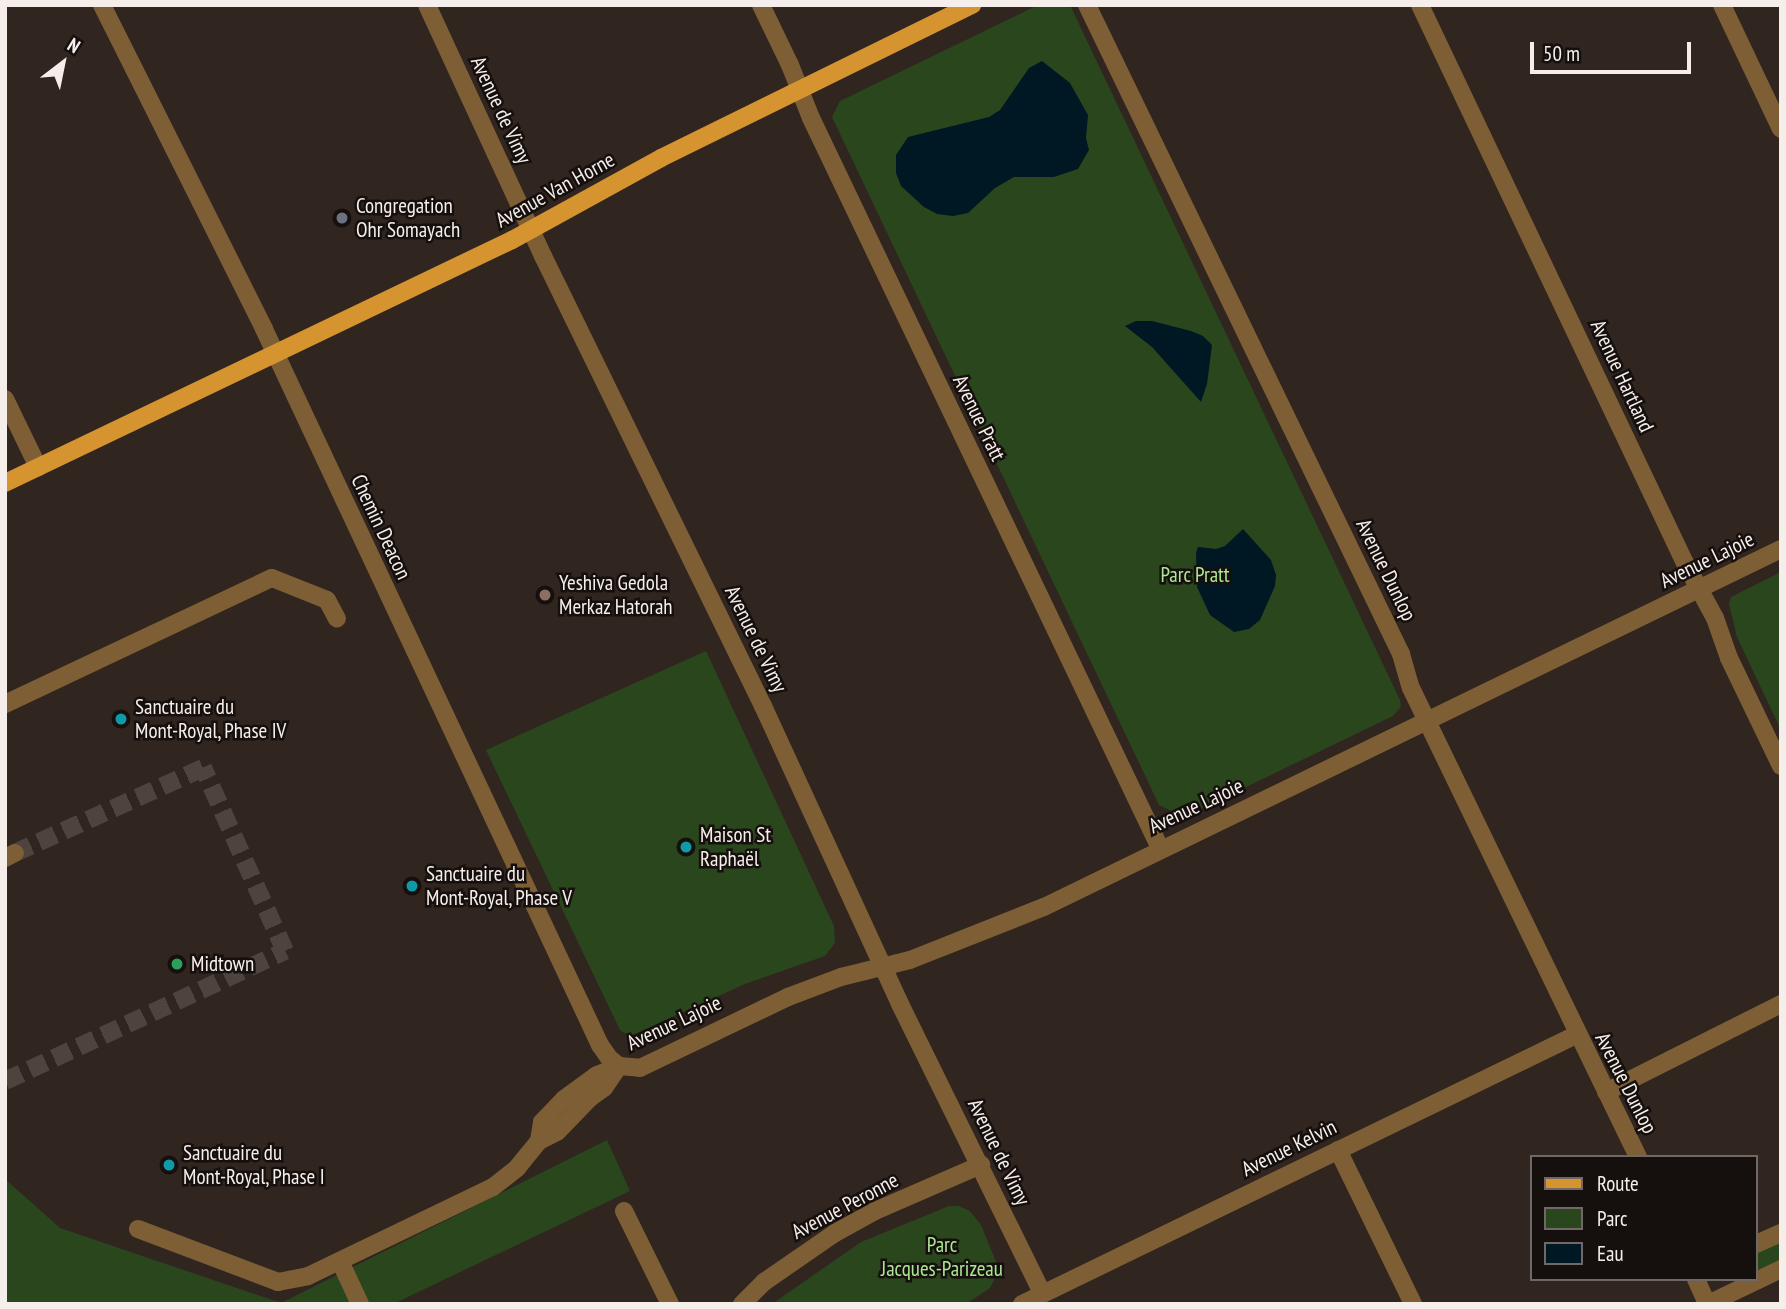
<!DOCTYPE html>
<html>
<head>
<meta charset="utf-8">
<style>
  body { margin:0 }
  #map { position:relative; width:1786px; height:1309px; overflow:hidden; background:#312520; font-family:"PT Sans Narrow",sans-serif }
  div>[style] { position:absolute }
  .green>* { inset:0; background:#2a461d }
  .water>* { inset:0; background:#001823 }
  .minor-tunnel>* { height:18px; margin-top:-9px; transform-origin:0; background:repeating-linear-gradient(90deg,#4f433e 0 18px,transparent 0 27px) }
  .minor>* { height:18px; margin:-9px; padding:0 9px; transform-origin:9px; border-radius:9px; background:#7e5f35 }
  .major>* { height:18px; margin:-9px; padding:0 9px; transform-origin:9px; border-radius:9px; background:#d59430 }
  .dots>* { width:19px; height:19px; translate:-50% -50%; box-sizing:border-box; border:4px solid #150f0d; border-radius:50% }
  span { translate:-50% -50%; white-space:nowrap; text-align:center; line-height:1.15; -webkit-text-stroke:5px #150f0d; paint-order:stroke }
  .street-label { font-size:21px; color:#f6eeeb }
  .poi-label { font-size:21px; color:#f6eeeb }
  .left { translate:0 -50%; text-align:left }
  .park-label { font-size:21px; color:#ace893 }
  .frame { position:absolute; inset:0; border:7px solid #f6eeeb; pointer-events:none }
  .legend { position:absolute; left:1530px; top:1155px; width:228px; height:126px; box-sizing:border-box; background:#150f0d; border:2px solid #6f6866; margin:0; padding:9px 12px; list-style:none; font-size:21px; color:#f6eeeb }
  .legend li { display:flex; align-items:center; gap:14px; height:35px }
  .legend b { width:35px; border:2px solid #6f6866 }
  .north { position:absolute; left:28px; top:28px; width:70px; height:70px; -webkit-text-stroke:5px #150f0d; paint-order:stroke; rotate:32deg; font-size:19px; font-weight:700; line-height:28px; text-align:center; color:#f6eeeb }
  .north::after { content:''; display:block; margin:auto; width:24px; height:32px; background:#f6eeeb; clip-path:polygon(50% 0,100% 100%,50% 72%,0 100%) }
  .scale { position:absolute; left:1530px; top:42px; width:161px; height:32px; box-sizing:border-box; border:4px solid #f6eeeb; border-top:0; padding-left:9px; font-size:21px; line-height:24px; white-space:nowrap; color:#f6eeeb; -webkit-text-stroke:5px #150f0d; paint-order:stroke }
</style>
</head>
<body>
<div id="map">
  <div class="green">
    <i style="clip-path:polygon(1038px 5px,1070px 5px,1400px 700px,1401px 707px,1393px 716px,1184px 817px,1159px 805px,832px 117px,840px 101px)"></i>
    <i style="clip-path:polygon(1781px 572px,1781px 730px,1737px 637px,1729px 604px,1731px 597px)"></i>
    <i style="clip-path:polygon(706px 651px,834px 926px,835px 943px,825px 956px,745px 984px,630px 1036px,620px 1030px,486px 750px)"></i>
    <i style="clip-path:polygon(607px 1140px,630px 1191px,393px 1304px,5px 1304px,5px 1179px,60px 1228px,281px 1303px)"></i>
    <i style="clip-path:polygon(949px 1206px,959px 1206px,970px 1211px,981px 1225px,997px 1264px,996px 1276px,990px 1288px,966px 1304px,772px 1304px,861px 1242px)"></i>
    <i style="clip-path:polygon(1781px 1240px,1781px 1261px,1756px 1273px,1756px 1252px)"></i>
  </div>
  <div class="water">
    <i style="clip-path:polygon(1042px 61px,1070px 83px,1088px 115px,1086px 138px,1089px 150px,1078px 169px,1054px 177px,1014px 177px,995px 188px,968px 213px,953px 216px,937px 214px,924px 207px,901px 186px,896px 173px,896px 155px,908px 137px,989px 117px,1000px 110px,1029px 68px)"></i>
    <i style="clip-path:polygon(1136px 321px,1152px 321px,1191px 331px,1203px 336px,1212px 345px,1207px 384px,1201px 402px,1152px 347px,1125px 326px)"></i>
    <i style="clip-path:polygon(1243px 529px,1271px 560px,1276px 575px,1275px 586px,1260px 620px,1249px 629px,1234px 632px,1210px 615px,1197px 587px,1196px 553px,1198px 547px,1216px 549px,1225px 546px)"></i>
  </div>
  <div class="minor-tunnel">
    <i style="left:5px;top:1081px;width:309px;rotate:-24.9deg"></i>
    <i style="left:285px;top:951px;width:201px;rotate:-114.1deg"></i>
    <i style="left:203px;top:768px;width:206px;rotate:155.7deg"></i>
  </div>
  <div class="minor">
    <i style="left:102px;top:5px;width:362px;rotate:63.4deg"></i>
    <i style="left:264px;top:329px;width:791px;rotate:64.86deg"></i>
    <i style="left:600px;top:1045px;width:16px;rotate:55deg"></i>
    <i style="left:609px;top:1058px;width:13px;rotate:39deg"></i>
    <i style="left:619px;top:1066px;width:21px;rotate:5deg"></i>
    <i style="left:640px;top:1068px;width:164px;rotate:-25.6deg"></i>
    <i style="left:788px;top:997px;width:57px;rotate:-20.7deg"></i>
    <i style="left:841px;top:977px;width:71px;rotate:-13.8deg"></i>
    <i style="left:910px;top:960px;width:144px;rotate:-21.6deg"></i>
    <i style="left:1044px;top:907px;width:819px;rotate:-25.91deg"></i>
    <i style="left:427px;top:5px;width:277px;rotate:65.2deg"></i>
    <i style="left:543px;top:256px;width:501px;rotate:63.95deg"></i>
    <i style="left:763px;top:706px;width:328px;rotate:65.3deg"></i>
    <i style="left:900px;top:1004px;width:322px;rotate:63.8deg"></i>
    <i style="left:761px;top:5px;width:67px;rotate:64.2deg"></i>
    <i style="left:790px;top:65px;width:57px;rotate:68.4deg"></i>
    <i style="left:811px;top:118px;width:809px;rotate:64.45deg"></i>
    <i style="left:1087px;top:5px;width:721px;rotate:64.18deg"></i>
    <i style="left:1401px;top:654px;width:35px;rotate:74deg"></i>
    <i style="left:1411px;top:688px;width:521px;rotate:64.17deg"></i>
    <i style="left:1420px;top:5px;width:615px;rotate:64.6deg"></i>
    <i style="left:1684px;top:561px;width:65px;rotate:61.5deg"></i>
    <i style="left:1715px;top:618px;width:42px;rotate:70.7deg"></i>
    <i style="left:1729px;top:658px;width:120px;rotate:64.3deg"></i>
    <i style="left:1722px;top:5px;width:137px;rotate:64.6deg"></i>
    <i style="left:5px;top:399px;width:76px;rotate:64.1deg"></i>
    <i style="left:5px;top:704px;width:295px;rotate:-25.3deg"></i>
    <i style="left:272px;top:578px;width:59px;rotate:21.8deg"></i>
    <i style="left:327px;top:600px;width:21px;rotate:62deg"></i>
    <i style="left:5px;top:858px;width:11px;rotate:-27deg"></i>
    <i style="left:1606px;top:1092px;width:196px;rotate:-26.7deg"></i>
    <i style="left:539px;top:1141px;width:19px;rotate:-81deg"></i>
    <i style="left:542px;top:1122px;width:32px;rotate:-46deg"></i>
    <i style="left:564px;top:1099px;width:41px;rotate:-36deg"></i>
    <i style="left:597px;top:1075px;width:24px;rotate:-22deg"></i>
    <i style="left:1338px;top:1150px;width:171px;rotate:64deg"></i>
    <i style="left:624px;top:1211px;width:104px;rotate:63.7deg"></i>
    <i style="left:138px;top:1229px;width:150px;rotate:20.7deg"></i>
    <i style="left:278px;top:1282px;width:31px;rotate:-11deg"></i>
    <i style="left:308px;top:1276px;width:205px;rotate:-25.7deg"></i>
    <i style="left:493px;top:1187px;width:31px;rotate:-38deg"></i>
    <i style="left:517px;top:1168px;width:35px;rotate:-51deg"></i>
    <i style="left:539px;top:1141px;width:20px;rotate:-27deg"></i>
    <i style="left:557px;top:1132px;width:47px;rotate:-45.9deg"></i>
    <i style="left:590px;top:1098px;width:17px;rotate:-36deg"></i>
    <i style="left:604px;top:1088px;width:27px;rotate:-56deg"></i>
    <i style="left:1756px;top:1244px;width:27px;rotate:-24deg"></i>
    <i style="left:340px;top:1261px;width:47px;rotate:65.1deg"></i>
    <i style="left:1696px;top:1279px;width:27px;rotate:66deg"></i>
    <i style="left:742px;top:1304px;width:31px;rotate:-45deg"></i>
    <i style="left:764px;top:1282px;width:86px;rotate:-34.6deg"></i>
    <i style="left:835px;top:1233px;width:46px;rotate:-28.8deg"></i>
    <i style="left:875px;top:1211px;width:116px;rotate:-23.5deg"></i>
    <i style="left:1022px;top:1304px;width:616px;rotate:-25.9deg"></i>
    <i style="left:1708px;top:1304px;width:81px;rotate:-25.6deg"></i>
  </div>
  <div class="major">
    <i style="left:5px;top:483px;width:562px;rotate:-25.61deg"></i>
    <i style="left:512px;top:240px;width:170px;rotate:-28.8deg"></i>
    <i style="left:661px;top:158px;width:347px;rotate:-26.2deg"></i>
  </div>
  <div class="dots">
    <i style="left:342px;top:218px;background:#6b7280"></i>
    <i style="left:545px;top:595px;background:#8d6e63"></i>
    <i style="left:121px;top:719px;background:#0f9aa8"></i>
    <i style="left:686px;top:847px;background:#0f9aa8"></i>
    <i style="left:412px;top:886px;background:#0f9aa8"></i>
    <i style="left:177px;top:964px;background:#2e9e5b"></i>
    <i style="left:169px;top:1165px;background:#0f9aa8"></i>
  </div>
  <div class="street-label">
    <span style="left:501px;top:110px;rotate:65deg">Avenue de Vimy</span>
    <span style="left:555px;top:190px;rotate:-29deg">Avenue Van Horne</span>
    <span style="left:1622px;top:376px;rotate:65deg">Avenue Hartland</span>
    <span style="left:979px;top:418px;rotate:64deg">Avenue Pratt</span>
    <span style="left:381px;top:527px;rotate:65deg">Chemin Deacon</span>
    <span style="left:1707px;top:560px;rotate:-26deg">Avenue Lajoie</span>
    <span style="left:1386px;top:570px;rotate:64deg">Avenue Dunlop</span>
    <span style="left:756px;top:639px;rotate:64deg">Avenue de Vimy</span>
    <span style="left:1196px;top:806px;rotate:-25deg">Avenue Lajoie</span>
    <span style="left:674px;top:1023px;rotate:-25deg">Avenue Lajoie</span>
    <span style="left:1626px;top:1083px;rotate:63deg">Avenue Dunlop</span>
    <span style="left:1289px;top:1148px;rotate:-26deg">Avenue Kelvin</span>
    <span style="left:999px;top:1152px;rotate:64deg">Avenue de Vimy</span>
    <span style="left:845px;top:1206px;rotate:-28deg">Avenue Peronne</span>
  </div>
  <div class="poi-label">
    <span class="left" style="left:356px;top:218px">Congregation<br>Ohr Somayach</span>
    <span class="left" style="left:559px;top:595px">Yeshiva Gedola<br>Merkaz Hatorah</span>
    <span class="left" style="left:135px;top:719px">Sanctuaire du<br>Mont-Royal, Phase IV</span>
    <span class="left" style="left:700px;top:847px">Maison St<br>Raphaël</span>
    <span class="left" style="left:426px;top:886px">Sanctuaire du<br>Mont-Royal, Phase V</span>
    <span class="left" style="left:191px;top:964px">Midtown</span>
    <span class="left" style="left:183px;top:1165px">Sanctuaire du<br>Mont-Royal, Phase I</span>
  </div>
  <div class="park-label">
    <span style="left:1195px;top:575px">Parc Pratt</span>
    <span style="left:942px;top:1257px">Parc<br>Jacques-Parizeau</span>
  </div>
  <div class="frame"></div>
  <ul class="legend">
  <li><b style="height:9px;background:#d59430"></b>Route</li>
  <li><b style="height:19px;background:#2a461d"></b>Parc</li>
  <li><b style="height:19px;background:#001823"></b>Eau</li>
  </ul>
  <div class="north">N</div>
  <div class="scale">50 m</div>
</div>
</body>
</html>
